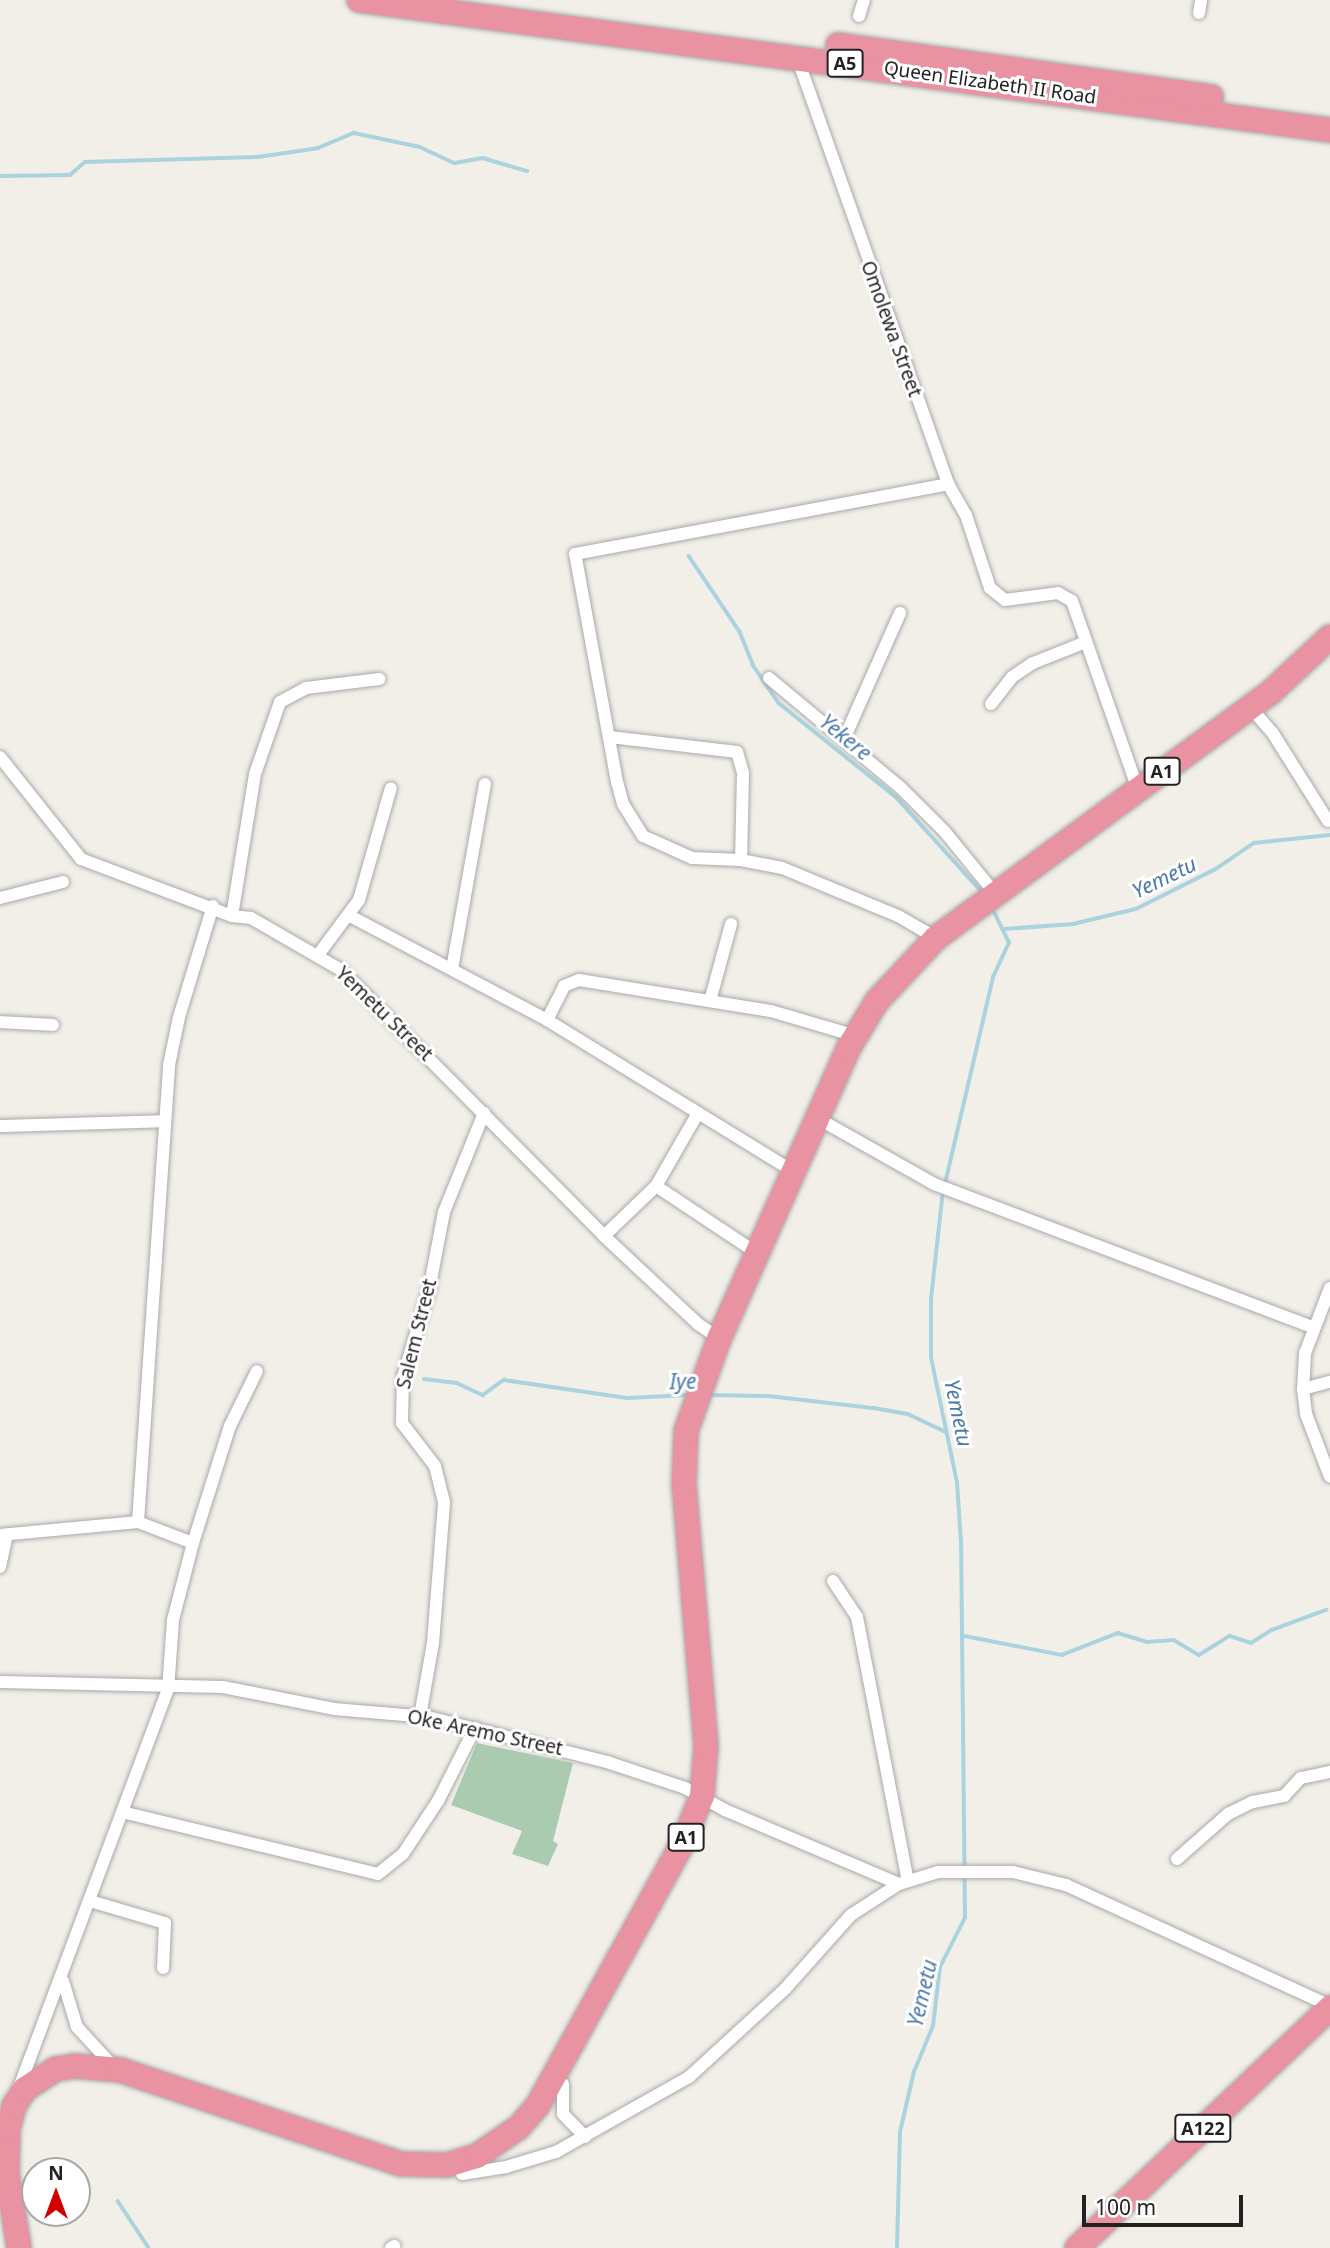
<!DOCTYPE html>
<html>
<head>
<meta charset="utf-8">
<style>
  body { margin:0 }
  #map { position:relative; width:1330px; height:2248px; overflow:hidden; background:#f2efe9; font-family:"Noto Sans",sans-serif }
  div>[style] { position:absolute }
  .cemetery>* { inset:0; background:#aacbaf }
  .stream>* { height:3.5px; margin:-1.75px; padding:0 1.75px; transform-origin:1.75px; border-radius:1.75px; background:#aad3df }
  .roads { filter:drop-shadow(0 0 2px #a9a9a9) drop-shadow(0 0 2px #a9a9a9) }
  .street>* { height:12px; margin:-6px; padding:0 6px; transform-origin:6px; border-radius:6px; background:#fff }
  .highway>* { height:24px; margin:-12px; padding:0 12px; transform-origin:12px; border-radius:12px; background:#e892a2 }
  span { translate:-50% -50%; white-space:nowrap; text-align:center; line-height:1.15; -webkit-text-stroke:6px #fff; paint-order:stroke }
  .shield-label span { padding:2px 5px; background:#fff; border:2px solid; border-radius:5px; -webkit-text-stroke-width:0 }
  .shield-label { font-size:18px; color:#222; font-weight:700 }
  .street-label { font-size:19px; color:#222 }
  .water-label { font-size:21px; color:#4a7aab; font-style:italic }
  .north { position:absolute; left:21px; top:2157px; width:70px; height:70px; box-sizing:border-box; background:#fff; border:2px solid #a7a7a7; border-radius:50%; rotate:0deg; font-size:19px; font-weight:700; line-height:28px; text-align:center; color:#222 }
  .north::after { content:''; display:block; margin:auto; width:24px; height:32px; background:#d40000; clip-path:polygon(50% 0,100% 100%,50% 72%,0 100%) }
  .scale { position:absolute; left:1082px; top:2195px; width:161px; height:32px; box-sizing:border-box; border:4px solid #222; border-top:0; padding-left:9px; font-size:21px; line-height:24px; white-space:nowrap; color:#222; -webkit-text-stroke:5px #fff; paint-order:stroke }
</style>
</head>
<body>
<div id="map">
  <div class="cemetery">
    <i style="clip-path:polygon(477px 1743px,573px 1763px,553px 1841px,558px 1844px,548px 1866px,512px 1854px,522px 1831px,451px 1805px)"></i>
  </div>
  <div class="stream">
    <i style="left:0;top:176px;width:70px;rotate:-0.8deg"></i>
    <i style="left:70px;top:175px;width:20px;rotate:-41deg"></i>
    <i style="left:85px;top:162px;width:173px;rotate:-1.7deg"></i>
    <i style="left:258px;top:157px;width:61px;rotate:-8.5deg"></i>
    <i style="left:318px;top:148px;width:39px;rotate:-23deg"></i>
    <i style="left:354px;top:133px;width:67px;rotate:12deg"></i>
    <i style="left:420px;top:147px;width:38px;rotate:25deg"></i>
    <i style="left:455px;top:163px;width:28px;rotate:-10deg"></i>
    <i style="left:483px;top:158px;width:46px;rotate:16.5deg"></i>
    <i style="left:689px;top:556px;width:92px;rotate:56.1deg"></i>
    <i style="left:740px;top:632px;width:35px;rotate:68deg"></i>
    <i style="left:753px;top:665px;width:46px;rotate:55.6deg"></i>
    <i style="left:779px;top:703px;width:151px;rotate:38.8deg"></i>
    <i style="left:897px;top:798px;width:127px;rotate:47.9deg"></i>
    <i style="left:1004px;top:929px;width:69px;rotate:-4.1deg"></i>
    <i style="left:1073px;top:924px;width:65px;rotate:-13.4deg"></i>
    <i style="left:1136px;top:909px;width:89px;rotate:-26.6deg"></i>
    <i style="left:1216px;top:869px;width:46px;rotate:-34.4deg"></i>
    <i style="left:1254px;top:843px;width:76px;rotate:-6deg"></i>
    <i style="left:945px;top:1184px;width:212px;rotate:-76.9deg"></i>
    <i style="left:993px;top:977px;width:38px;rotate:-65deg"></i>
    <i style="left:1009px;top:943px;width:39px;rotate:-116deg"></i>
    <i style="left:424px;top:1379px;width:33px;rotate:7deg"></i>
    <i style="left:457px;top:1383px;width:29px;rotate:25deg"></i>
    <i style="left:483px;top:1395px;width:26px;rotate:-36deg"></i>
    <i style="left:504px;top:1380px;width:124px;rotate:8.3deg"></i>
    <i style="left:627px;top:1398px;width:62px;rotate:-2.8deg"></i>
    <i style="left:708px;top:1395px;width:60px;rotate:1deg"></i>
    <i style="left:768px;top:1396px;width:107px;rotate:6.5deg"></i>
    <i style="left:874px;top:1408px;width:35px;rotate:10deg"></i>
    <i style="left:908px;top:1414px;width:42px;rotate:25.3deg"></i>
    <i style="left:965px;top:1636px;width:99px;rotate:11.1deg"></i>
    <i style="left:1062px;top:1655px;width:60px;rotate:-21.4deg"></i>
    <i style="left:1118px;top:1633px;width:30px;rotate:17deg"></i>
    <i style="left:1147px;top:1642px;width:27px;rotate:-4deg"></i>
    <i style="left:1174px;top:1640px;width:29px;rotate:31deg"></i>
    <i style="left:1199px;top:1655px;width:36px;rotate:-32deg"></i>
    <i style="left:1230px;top:1636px;width:22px;rotate:18deg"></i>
    <i style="left:1251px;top:1643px;width:25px;rotate:-32deg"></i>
    <i style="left:1272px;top:1630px;width:58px;rotate:-20.3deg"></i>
    <i style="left:118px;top:2201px;width:56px;rotate:56.6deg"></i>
    <i style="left:897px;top:2248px;width:116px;rotate:-88.5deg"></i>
    <i style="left:900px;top:2132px;width:62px;rotate:-76.9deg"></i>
    <i style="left:914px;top:2072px;width:50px;rotate:-67.6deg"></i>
    <i style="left:933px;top:2026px;width:59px;rotate:-83.2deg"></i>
    <i style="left:940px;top:1967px;width:55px;rotate:-63deg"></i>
    <i style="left:965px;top:1918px;width:375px;rotate:-90.6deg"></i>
    <i style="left:961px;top:1543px;width:60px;rotate:-93.8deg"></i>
    <i style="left:957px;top:1483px;width:128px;rotate:-101.7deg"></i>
    <i style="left:931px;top:1358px;width:59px;rotate:-90deg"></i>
    <i style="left:931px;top:1299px;width:109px;rotate:-83.7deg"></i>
  </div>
  <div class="roads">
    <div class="street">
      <i style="left:1199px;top:13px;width:13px;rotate:-81deg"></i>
      <i style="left:859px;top:16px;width:17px;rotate:-73deg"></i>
      <i style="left:797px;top:57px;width:453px;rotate:70.5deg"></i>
      <i style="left:948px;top:484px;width:36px;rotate:60deg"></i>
      <i style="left:966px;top:515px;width:77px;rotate:71.8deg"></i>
      <i style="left:990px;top:588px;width:19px;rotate:39deg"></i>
      <i style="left:1005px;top:600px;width:53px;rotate:-7.5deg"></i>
      <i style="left:1058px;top:593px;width:16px;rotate:30deg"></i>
      <i style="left:1072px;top:601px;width:202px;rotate:70.7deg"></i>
      <i style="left:769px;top:678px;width:172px;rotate:39.8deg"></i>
      <i style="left:901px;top:788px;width:62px;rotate:45deg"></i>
      <i style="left:945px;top:832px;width:77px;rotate:50.8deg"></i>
      <i style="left:991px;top:704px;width:34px;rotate:-52deg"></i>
      <i style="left:1012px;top:677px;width:25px;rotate:-34deg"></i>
      <i style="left:1033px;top:663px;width:57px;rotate:-21.6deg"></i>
      <i style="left:1250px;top:707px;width:33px;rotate:49deg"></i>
      <i style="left:1272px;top:732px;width:105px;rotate:57.8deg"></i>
      <i style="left:610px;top:737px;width:128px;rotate:6.7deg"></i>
      <i style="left:737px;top:752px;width:22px;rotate:74deg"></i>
      <i style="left:743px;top:773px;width:87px;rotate:91.3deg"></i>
      <i style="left:844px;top:739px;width:138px;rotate:-66deg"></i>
      <i style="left:0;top:757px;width:130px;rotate:51.5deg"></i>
      <i style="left:81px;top:859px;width:161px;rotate:20.7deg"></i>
      <i style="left:232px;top:916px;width:19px;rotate:6deg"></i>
      <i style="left:251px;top:918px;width:104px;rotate:30deg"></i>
      <i style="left:341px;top:970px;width:374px;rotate:45.3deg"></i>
      <i style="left:604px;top:1236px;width:129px;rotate:43.1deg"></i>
      <i style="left:698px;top:1324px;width:29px;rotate:34deg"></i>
      <i style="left:0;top:898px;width:65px;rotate:-14.3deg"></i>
      <i style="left:232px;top:916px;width:144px;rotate:-80.8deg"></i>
      <i style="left:255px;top:774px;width:76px;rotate:-70.9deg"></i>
      <i style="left:280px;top:702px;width:30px;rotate:-28deg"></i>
      <i style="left:306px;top:688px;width:74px;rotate:-7deg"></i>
      <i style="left:350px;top:916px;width:223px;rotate:27.8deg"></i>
      <i style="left:547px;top:1020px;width:38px;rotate:-63deg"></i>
      <i style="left:564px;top:986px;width:16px;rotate:-22deg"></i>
      <i style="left:579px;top:980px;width:194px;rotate:9.2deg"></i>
      <i style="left:771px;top:1011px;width:89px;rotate:16.4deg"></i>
      <i style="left:936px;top:938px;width:44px;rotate:-149.9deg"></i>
      <i style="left:898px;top:916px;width:126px;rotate:-157.5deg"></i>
      <i style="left:782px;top:868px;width:42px;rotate:-169deg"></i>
      <i style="left:741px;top:860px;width:49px;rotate:-177.7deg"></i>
      <i style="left:692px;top:858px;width:54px;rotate:-155.8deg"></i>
      <i style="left:643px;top:836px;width:38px;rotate:-122deg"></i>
      <i style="left:623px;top:804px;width:23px;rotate:-105deg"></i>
      <i style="left:617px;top:782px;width:232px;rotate:-100.4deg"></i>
      <i style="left:575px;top:554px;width:380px;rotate:-10.6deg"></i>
      <i style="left:318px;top:955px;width:69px;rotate:-53.3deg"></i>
      <i style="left:359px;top:900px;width:116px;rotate:-74.1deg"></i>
      <i style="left:452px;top:969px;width:188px;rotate:-79.9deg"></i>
      <i style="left:710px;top:1001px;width:80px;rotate:-74.7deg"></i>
      <i style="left:547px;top:1020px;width:290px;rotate:31.6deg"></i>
      <i style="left:0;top:1022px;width:53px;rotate:3.2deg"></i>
      <i style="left:817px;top:1118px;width:134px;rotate:29.4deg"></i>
      <i style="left:934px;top:1184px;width:405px;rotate:20.7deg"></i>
      <i style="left:0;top:1126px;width:165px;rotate:-1.7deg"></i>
      <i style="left:656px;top:1186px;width:121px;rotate:33.6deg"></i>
      <i style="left:604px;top:1236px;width:72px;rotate:-43.9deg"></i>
      <i style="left:656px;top:1186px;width:84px;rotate:-60.1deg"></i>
      <i style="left:1330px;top:1288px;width:70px;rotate:111deg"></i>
      <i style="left:1305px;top:1353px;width:36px;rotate:93deg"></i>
      <i style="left:1303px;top:1389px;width:25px;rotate:83deg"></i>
      <i style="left:1306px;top:1414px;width:67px;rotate:69.1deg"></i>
      <i style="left:1303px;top:1389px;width:28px;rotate:-15deg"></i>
      <i style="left:138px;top:1522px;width:458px;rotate:-86.1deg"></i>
      <i style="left:169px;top:1065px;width:49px;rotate:-78.2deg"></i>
      <i style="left:179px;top:1017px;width:116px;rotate:-73deg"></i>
      <i style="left:0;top:1535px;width:139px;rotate:-5.4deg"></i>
      <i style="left:138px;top:1522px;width:59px;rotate:20.9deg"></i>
      <i style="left:193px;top:1543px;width:80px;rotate:104.6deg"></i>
      <i style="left:173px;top:1620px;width:69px;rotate:94.1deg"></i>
      <i style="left:168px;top:1689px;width:430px;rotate:110.5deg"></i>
      <i style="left:193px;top:1543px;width:123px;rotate:-72.5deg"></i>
      <i style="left:230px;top:1426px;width:61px;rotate:-63.9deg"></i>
      <i style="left:0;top:1567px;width:33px;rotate:-78deg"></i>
      <i style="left:833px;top:1581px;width:43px;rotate:56.3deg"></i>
      <i style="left:857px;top:1617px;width:269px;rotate:79.1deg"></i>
      <i style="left:0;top:1682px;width:223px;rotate:1.3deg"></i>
      <i style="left:223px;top:1687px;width:113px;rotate:11.2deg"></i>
      <i style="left:334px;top:1709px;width:94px;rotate:4.9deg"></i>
      <i style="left:428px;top:1717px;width:185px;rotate:14.1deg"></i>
      <i style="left:607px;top:1762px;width:82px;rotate:18.4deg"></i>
      <i style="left:685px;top:1788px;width:46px;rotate:28.8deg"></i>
      <i style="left:725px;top:1810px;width:189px;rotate:23deg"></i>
      <i style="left:420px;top:1716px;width:74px;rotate:-79.9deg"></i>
      <i style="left:433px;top:1643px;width:141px;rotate:-85.5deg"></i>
      <i style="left:444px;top:1502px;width:37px;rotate:-104deg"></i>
      <i style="left:435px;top:1466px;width:54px;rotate:-127.5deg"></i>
      <i style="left:402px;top:1423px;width:46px;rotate:-88.8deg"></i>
      <i style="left:403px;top:1377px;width:91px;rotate:-73.4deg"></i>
      <i style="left:429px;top:1290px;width:79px;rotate:-79.1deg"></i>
      <i style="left:444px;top:1212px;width:107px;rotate:-68deg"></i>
      <i style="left:122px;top:1812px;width:263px;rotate:13.6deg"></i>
      <i style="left:378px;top:1874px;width:32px;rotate:-39deg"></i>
      <i style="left:403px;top:1854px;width:64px;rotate:-56.6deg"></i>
      <i style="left:438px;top:1801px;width:82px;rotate:-63.1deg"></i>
      <i style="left:1177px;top:1859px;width:68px;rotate:-41.4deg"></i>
      <i style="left:1228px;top:1814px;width:28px;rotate:-26deg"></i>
      <i style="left:1253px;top:1802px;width:32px;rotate:-11deg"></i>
      <i style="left:1284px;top:1796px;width:25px;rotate:-47deg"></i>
      <i style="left:1301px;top:1778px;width:30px;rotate:-12deg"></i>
      <i style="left:90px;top:1901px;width:78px;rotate:16.3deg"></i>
      <i style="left:165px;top:1923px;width:45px;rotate:92.5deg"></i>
      <i style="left:63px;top:1981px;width:48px;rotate:73.1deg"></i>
      <i style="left:77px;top:2027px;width:52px;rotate:47.4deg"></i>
      <i style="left:563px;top:2084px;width:30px;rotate:90deg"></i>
      <i style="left:563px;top:2114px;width:32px;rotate:46deg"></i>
      <i style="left:462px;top:2174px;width:45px;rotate:-9deg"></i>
      <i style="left:506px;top:2167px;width:52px;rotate:-16.7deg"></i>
      <i style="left:556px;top:2152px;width:153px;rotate:-29.4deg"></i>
      <i style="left:689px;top:2077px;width:130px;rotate:-42.5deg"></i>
      <i style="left:785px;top:1989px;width:99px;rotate:-48.3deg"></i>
      <i style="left:851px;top:1915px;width:57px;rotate:-32.9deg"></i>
      <i style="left:899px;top:1884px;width:41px;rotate:-17.1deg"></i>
      <i style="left:938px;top:1872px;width:75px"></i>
      <i style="left:1013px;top:1872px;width:55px;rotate:13.8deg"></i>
      <i style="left:1066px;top:1885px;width:290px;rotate:24.6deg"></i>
      <i style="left:391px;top:2248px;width:4px;rotate:-34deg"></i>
    </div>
    <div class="highway">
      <i style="left:359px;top:0;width:980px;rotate:7.63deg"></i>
      <i style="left:838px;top:45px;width:377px;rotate:7.9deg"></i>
      <i style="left:19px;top:2248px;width:76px;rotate:-99.1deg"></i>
      <i style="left:7px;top:2173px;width:44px;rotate:-88.7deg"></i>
      <i style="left:8px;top:2129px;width:24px;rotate:-75deg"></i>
      <i style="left:14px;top:2106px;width:20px;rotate:-57deg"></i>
      <i style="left:25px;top:2089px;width:37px;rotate:-33deg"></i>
      <i style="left:56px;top:2069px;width:19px;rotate:-9deg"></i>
      <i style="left:75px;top:2066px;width:45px;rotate:5.1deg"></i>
      <i style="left:120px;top:2070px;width:296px;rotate:18.5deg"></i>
      <i style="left:401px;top:2164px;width:46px;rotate:1.2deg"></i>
      <i style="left:447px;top:2165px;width:31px;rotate:-17deg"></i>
      <i style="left:477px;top:2156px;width:51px;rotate:-34.6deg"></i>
      <i style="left:519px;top:2127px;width:29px;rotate:-49deg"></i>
      <i style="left:538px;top:2105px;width:300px;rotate:-61.1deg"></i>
      <i style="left:683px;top:1842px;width:50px;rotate:-67.6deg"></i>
      <i style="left:702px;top:1796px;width:50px;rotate:-85.4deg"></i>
      <i style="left:706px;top:1746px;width:263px;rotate:-94.8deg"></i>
      <i style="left:684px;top:1484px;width:53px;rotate:-87.8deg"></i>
      <i style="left:686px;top:1431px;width:98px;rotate:-70.3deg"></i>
      <i style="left:719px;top:1339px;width:320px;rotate:-66deg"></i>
      <i style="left:849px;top:1047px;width:54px;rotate:-58.7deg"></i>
      <i style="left:877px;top:1001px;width:86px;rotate:-46.9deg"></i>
      <i style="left:936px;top:938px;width:414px;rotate:-36.3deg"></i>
      <i style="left:1270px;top:693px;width:82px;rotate:-43deg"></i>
      <i style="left:1077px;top:2248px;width:349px;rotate:-43.5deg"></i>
    </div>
  </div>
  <div class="shield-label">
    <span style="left:845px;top:63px">A5</span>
    <span style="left:1162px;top:771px">A1</span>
    <span style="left:686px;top:1837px">A1</span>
    <span style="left:1203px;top:2128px">A122</span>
  </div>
  <div class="street-label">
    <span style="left:990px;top:83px;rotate:8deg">Queen Elizabeth II Road</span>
    <span style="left:891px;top:329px;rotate:70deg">Omolewa Street</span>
    <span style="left:384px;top:1014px;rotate:44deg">Yemetu Street</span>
    <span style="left:417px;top:1334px;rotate:-76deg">Salem Street</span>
    <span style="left:485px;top:1733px;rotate:12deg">Oke Aremo Street</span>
  </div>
  <div class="water-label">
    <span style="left:846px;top:737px;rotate:39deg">Yekere</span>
    <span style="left:1164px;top:877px;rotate:-26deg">Yemetu</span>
    <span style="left:683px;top:1381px;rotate:-1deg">Iye</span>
    <span style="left:959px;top:1413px;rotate:78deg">Yemetu</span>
    <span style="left:922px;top:1993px;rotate:-77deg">Yemetu</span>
  </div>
  <div class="north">N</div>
  <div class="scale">100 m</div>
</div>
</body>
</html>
